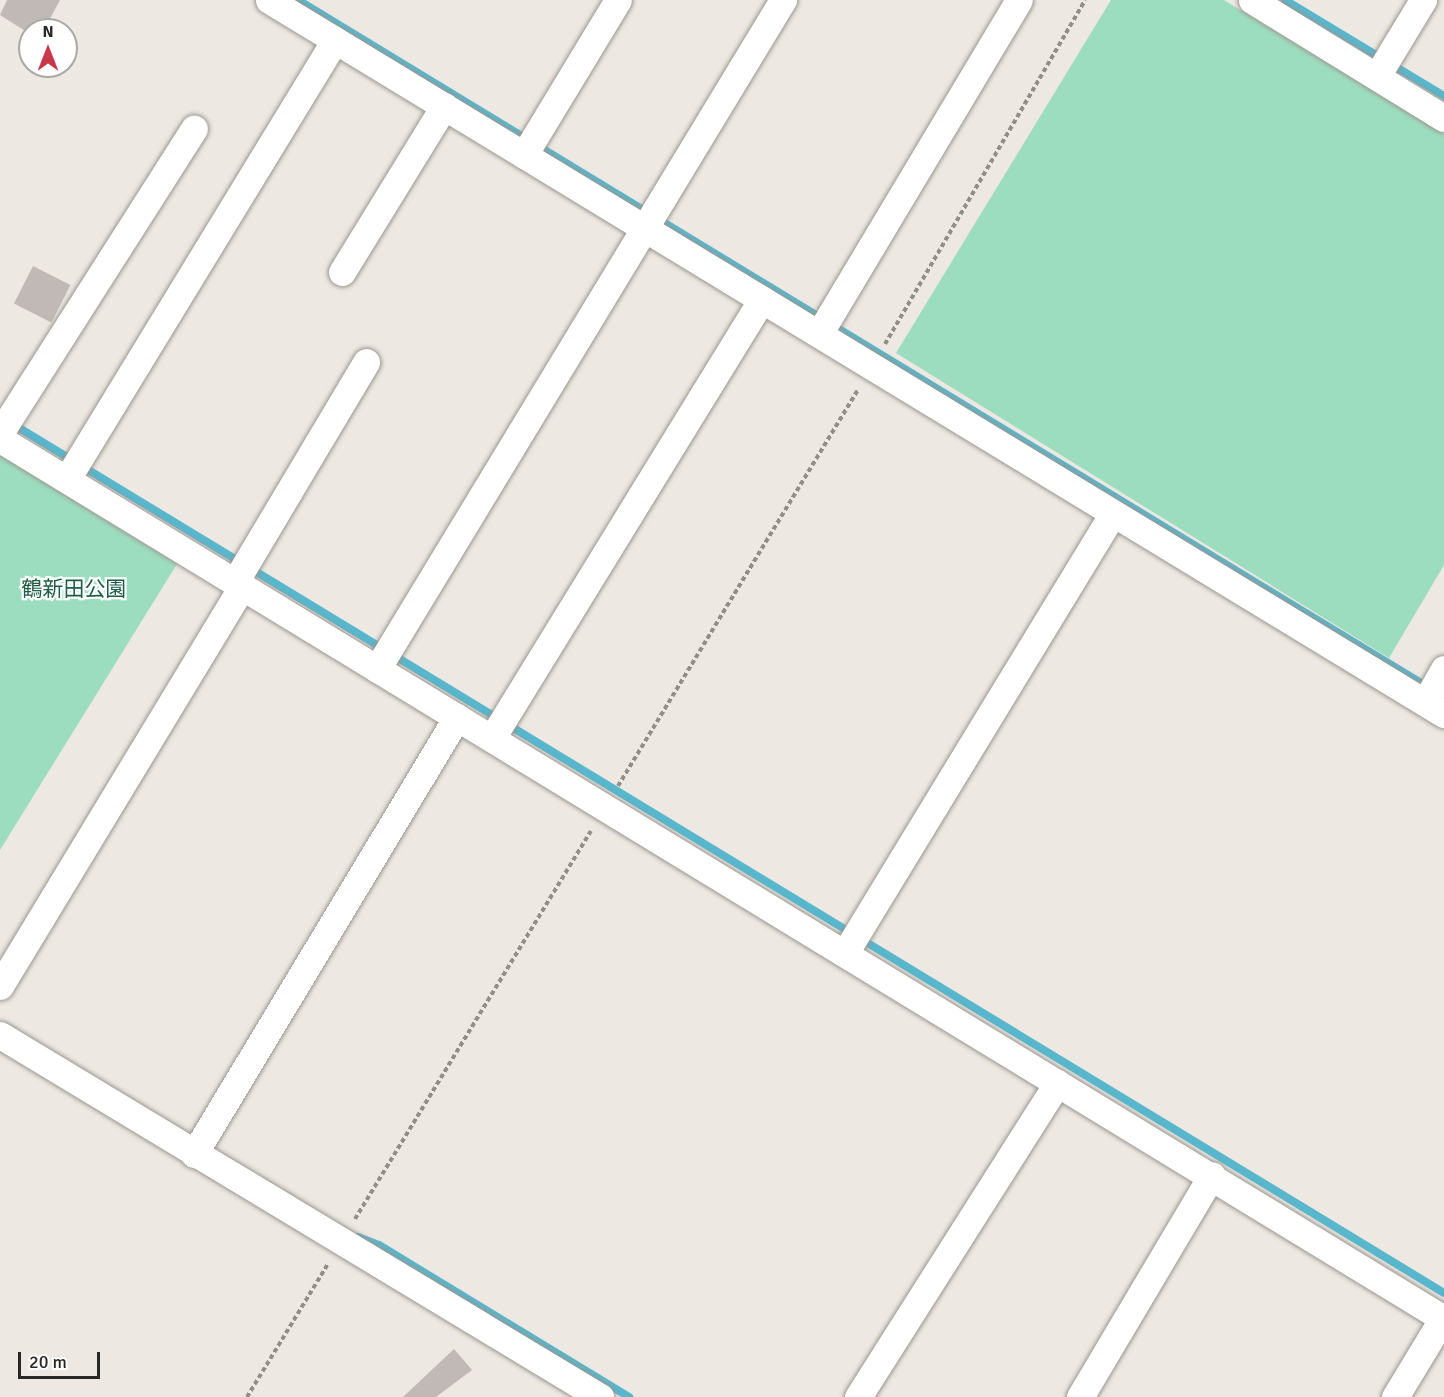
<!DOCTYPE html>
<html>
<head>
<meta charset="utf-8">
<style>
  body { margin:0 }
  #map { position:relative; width:1444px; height:1397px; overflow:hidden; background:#ede8e1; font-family:Signika,"Noto Sans JP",sans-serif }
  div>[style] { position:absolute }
  .green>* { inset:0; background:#9dddbf }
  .stream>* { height:8px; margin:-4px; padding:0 4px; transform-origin:4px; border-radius:4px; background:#58b7cd }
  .building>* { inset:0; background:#c1b9b5; transform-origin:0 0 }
  .path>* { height:4px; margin-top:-2px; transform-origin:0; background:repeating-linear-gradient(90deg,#918e89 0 4.5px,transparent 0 7.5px) }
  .roads { filter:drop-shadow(0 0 2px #9a968f) drop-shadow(0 0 2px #9a968f) }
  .minor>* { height:27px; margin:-13.5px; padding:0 13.5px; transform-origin:13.5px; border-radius:13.5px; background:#fff }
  span { translate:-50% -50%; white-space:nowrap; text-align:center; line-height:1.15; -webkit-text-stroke:4.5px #fff; paint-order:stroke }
  .park-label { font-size:21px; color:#205d46 }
  .north { position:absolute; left:18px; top:18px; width:60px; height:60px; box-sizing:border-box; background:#fff; border:2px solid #a9a9a7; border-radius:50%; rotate:0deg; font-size:16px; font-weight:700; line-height:24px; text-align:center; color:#292724 }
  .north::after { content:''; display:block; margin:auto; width:21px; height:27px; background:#c9394a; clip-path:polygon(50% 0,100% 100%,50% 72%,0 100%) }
  .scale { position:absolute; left:18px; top:1352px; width:82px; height:27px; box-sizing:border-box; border:3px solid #292724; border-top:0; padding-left:8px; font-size:18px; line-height:21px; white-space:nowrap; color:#292724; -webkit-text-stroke:4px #fff; paint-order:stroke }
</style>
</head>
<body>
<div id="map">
  <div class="green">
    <i style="clip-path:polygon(1111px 0,1224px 0,1444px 134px,1444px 565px,1389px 658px,896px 353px)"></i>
    <i style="clip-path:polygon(0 455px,177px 564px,0 850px)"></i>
  </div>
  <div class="stream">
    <i style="left:298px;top:0;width:1341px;rotate:31.31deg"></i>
    <i style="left:1285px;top:0;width:186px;rotate:31.1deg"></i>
    <i style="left:11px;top:423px;width:1676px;rotate:31.26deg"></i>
    <i style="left:358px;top:1237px;width:22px;rotate:21deg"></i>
    <i style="left:379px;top:1245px;width:293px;rotate:31.3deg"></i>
  </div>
  <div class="building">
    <i style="clip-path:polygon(7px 0,60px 0,44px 30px,30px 30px,30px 34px,0 15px)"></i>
    <i style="left:33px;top:266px;width:42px;height:42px;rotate:27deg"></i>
    <i style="clip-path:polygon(454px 1349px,472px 1370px,436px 1397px,403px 1397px)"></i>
  </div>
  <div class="path">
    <i style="left:885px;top:344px;width:398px;rotate:-59.8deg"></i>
    <i style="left:618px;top:786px;width:464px;rotate:-58.8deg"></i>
    <i style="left:355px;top:1219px;width:454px;rotate:-58.7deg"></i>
    <i style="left:247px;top:1397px;width:156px;rotate:-58.7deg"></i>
  </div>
  <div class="roads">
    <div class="minor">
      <i style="left:269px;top:0;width:1375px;rotate:31.29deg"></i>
      <i style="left:1252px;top:0;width:225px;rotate:31.6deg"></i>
      <i style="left:1377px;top:76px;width:89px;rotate:-58.8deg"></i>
      <i style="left:524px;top:155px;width:181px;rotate:-58.8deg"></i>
      <i style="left:342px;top:272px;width:195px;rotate:-58.4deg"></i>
      <i style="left:819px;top:334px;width:389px;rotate:-59.1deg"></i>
      <i style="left:0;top:433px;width:361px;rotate:-57.5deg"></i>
      <i style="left:0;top:439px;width:1691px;rotate:31.36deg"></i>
      <i style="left:67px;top:479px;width:514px;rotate:-58.6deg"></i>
      <i style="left:235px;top:582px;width:256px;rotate:-59.2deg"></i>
      <i style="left:377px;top:669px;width:783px;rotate:-58.75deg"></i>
      <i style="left:1425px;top:702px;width:38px;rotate:-60deg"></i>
      <i style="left:492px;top:738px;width:515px;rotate:-58.41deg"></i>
      <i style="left:845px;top:953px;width:515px;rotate:-58.65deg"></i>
      <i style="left:0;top:986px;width:468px;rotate:-58.8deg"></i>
      <i style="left:0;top:1035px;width:701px;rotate:31.1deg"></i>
      <i style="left:194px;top:1154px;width:510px;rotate:-58.96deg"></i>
      <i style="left:858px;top:1397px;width:372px;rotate:-57.6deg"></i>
      <i style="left:1080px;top:1397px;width:258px;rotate:-59.3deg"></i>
      <i style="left:1395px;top:1397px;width:95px;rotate:-58.8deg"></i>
    </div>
  </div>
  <div class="park-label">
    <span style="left:74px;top:589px">鶴新田公園</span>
  </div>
  <div class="north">N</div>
  <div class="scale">20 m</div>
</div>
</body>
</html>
